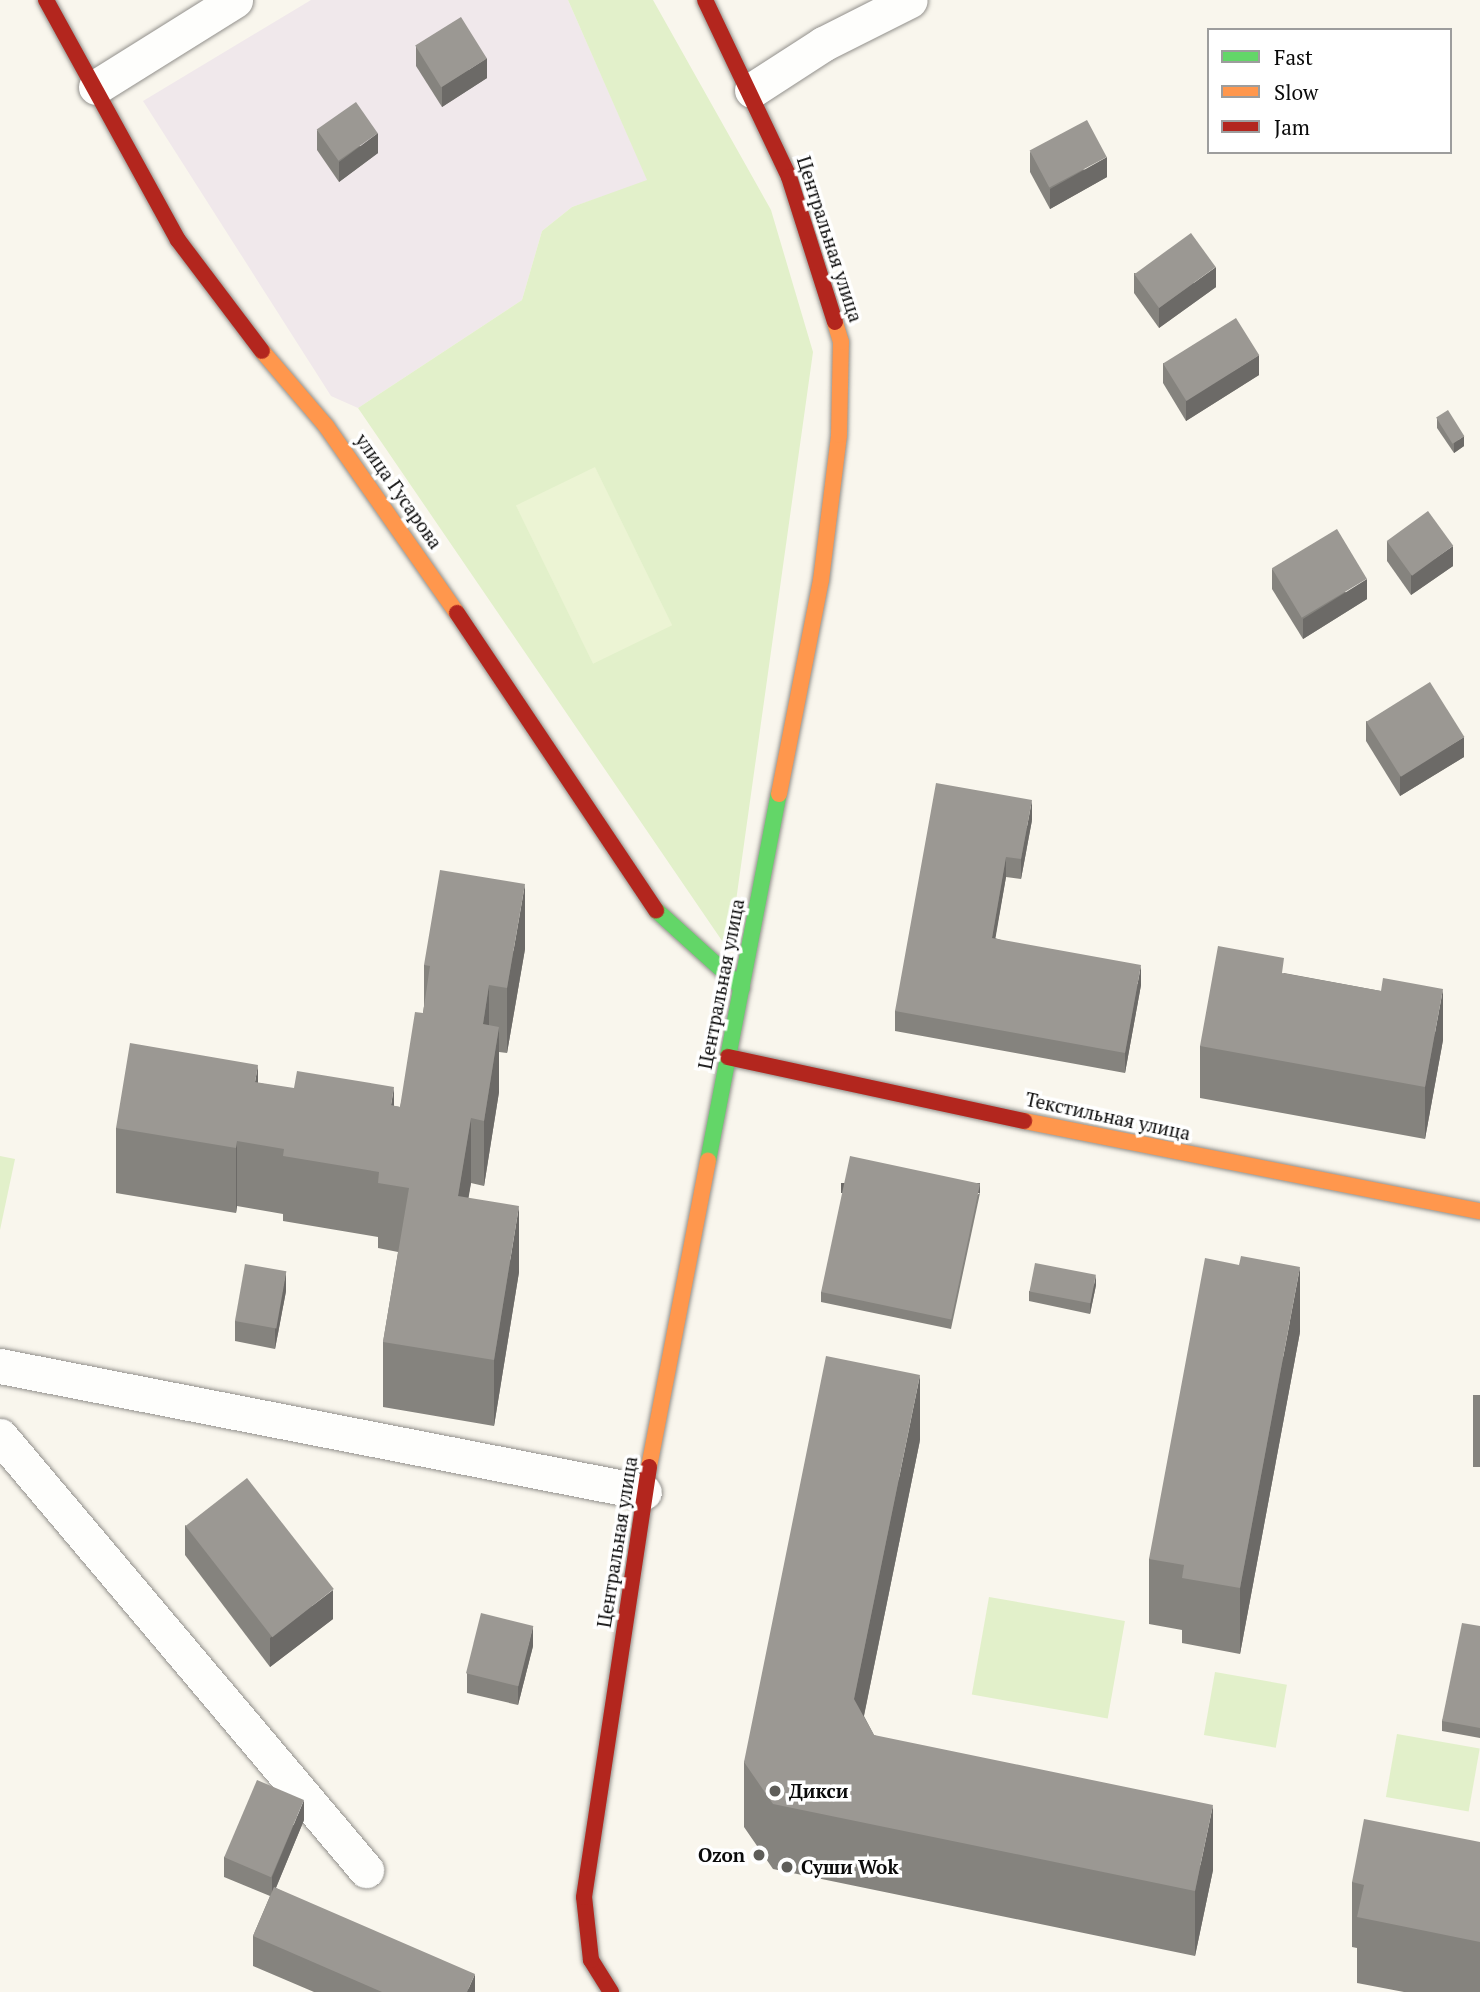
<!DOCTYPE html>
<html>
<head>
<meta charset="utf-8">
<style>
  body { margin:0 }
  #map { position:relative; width:1480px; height:1992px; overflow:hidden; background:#f9f6ed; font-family:"PT Serif",serif }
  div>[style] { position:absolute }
  .industrial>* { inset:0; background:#f0e8eb }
  .green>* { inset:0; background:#e2f0ca; transform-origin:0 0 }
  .pitch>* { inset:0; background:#ecf4d4; transform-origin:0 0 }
  .roads { filter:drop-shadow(0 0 2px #92908c) drop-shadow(0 0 2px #92908c) }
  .street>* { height:35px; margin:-17.5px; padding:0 17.5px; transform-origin:17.5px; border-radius:17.5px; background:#fefefc }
  .fast>* { height:16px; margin:-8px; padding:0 8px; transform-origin:8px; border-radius:8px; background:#63d668 }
  .slow>* { height:16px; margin:-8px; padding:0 8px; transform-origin:8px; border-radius:8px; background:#ff974d }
  .jam>* { height:16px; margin:-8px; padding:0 8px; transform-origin:8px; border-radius:8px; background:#b3261e }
  .wall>* { inset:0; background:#85837e; transform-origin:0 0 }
  .shaded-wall>* { inset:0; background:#6c6a67; transform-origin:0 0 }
  .building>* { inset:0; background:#9b9893; transform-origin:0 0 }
  .dots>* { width:19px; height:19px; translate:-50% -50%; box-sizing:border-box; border:4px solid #fff; border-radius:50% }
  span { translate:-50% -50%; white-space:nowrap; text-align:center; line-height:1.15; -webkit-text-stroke:7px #fff; paint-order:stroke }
  .street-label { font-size:19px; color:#0a0a0a }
  .poi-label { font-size:19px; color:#0a0a0a; font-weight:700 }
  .left { translate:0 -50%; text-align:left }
  .right { translate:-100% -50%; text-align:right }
  .legend { position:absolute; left:1207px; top:28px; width:245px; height:126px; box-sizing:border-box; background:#fff; border:2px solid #9d9d9d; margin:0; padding:9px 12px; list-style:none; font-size:21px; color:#0a0a0a }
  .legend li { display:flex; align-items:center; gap:14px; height:35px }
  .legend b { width:35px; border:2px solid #9d9d9d }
</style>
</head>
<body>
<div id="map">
  <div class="industrial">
    <i style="clip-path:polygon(311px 0,568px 0,648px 181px,572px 207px,542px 231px,522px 300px,358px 408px,331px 396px,143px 101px)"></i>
  </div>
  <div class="green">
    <i style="clip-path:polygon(568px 0,653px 0,771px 210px,813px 352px,729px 951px,358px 408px,522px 300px,542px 231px,572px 207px,647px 180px)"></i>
    <i style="clip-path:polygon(0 1156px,15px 1159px,0 1230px)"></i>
    <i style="left:989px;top:1597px;width:138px;height:99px;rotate:10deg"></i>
    <i style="left:1215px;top:1672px;width:73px;height:64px;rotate:10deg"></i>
    <i style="left:1397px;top:1734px;width:84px;height:64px;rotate:10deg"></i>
  </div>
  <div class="pitch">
    <i style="left:595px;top:467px;width:176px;height:88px;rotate:64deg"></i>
  </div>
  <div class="roads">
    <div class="street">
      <i style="left:96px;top:87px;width:164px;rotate:-32deg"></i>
      <i style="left:752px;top:90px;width:85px;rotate:-32.9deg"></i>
      <i style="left:823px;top:44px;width:97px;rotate:-26.8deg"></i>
      <i style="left:0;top:1366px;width:656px;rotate:11.07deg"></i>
      <i style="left:0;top:1436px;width:568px;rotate:49.86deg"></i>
    </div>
    <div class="fast">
      <i style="left:656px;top:910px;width:116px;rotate:42.2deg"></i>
      <i style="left:708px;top:1161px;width:374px;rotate:-79.1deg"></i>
    </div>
    <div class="slow">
      <i style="left:262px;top:351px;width:99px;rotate:49.5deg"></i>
      <i style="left:326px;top:426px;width:228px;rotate:55deg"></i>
      <i style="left:779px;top:794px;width:218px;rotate:-78.9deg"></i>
      <i style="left:821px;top:580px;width:146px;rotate:-82.9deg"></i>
      <i style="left:839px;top:435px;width:93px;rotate:-88.8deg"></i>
      <i style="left:841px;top:342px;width:21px;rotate:-107deg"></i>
      <i style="left:1024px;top:1121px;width:465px;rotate:11.2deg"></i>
      <i style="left:649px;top:1467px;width:312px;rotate:-79.1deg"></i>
    </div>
    <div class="jam">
      <i style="left:46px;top:0;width:274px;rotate:61.2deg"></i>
      <i style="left:178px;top:240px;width:139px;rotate:52.9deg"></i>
      <i style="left:705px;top:0;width:196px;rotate:64.6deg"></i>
      <i style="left:789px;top:177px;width:152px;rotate:72.4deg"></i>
      <i style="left:457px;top:613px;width:358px;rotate:56.2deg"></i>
      <i style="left:728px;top:1057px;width:303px;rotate:12.2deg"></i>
      <i style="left:611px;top:1992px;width:38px;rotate:-122deg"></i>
      <i style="left:591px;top:1960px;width:63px;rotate:-96.3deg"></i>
      <i style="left:584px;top:1897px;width:435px;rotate:-81.4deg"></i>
    </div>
  </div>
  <div class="wall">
    <i style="clip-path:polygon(416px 46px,487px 78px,442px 107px,416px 66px)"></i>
    <i style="clip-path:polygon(317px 130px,378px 153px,339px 182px,317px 150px)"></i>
    <i style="clip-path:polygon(1030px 152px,1107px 177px,1050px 209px,1030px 172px)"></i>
    <i style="clip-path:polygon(1134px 273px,1216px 287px,1159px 328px,1134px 293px)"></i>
    <i style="clip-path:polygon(1163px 363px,1259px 375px,1186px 421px,1163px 383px)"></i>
    <i style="clip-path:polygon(1437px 418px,1464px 446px,1454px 453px,1437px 428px)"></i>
    <i style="clip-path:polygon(1387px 541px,1453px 566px,1411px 595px,1387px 561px)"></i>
    <i style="clip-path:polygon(1272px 569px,1367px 599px,1303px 639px,1272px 589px)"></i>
    <i style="clip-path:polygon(1366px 721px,1464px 757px,1400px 796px,1366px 741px)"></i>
    <i style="clip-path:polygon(1032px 820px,1021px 879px,1006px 877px,995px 938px,1141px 985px,1125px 1073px,895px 1031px,895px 1011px)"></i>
    <i style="clip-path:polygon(525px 949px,507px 1053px,499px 1052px,499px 1092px,484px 1186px,471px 1183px,468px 1198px,519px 1272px,494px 1426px,383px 1407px,383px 1342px,398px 1252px,378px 1248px,378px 1237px,283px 1221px,283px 1214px,237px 1206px,236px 1213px,116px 1193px,116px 1128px,258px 1083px,400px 1107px,423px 1013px,424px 1006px,424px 965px)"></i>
    <i style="clip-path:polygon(1284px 973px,1381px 991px,1443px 1040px,1425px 1139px,1200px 1098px,1200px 1046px)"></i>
    <i style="clip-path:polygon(980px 1193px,951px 1329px,821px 1302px,821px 1292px)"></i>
    <i style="clip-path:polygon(1096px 1285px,1090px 1314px,1029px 1301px,1029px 1291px)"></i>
    <i style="clip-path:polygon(286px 1291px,275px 1349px,235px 1341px,235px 1321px)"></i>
    <i style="clip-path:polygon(1300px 1332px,1240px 1654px,1182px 1643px,1182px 1630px,1149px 1624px,1149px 1559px)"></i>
    <i style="left:1480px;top:1395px;width:72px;height:7px;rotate:90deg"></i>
    <i style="clip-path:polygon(920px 1440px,864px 1716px,874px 1735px,1213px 1870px,1195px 1956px,773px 1869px,744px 1827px,744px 1762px)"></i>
    <i style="clip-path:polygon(185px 1525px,333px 1619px,270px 1667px,185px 1555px)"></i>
    <i style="clip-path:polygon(1480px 1626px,1480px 1738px,1442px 1731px,1442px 1721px)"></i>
    <i style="clip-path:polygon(533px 1646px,518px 1705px,467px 1693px,467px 1673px)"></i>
    <i style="clip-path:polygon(304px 1820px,276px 1888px,475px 1992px,314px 1992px,253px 1966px,253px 1936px,270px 1896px,224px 1877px,224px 1857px)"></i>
    <i style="clip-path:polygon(1480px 1842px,1480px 1992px,1404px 1992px,1357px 1983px,1357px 1948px,1352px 1947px,1352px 1882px)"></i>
  </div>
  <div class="shaded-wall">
    <i style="clip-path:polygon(487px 58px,487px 78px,442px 107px,442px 87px)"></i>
    <i style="clip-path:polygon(378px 133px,378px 153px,339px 182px,339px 162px)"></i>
    <i style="clip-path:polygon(1107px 157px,1107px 177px,1050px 209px,1050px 189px)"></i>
    <i style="clip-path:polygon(1216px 267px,1216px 287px,1159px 328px,1159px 308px)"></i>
    <i style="clip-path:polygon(1259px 355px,1259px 375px,1186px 421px,1186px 400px)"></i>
    <i style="clip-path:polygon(1464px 436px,1464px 446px,1454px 453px,1454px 443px)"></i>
    <i style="clip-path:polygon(1453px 546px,1453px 566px,1411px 595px,1411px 575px)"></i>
    <i style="clip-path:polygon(1367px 579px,1367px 599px,1303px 639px,1303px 619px)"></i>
    <i style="clip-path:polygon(1464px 737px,1464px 757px,1400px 796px,1400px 776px)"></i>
    <i style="clip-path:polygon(1032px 800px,1032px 820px,1021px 879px,1021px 859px)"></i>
    <i style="clip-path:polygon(1006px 857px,1006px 877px,992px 958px,992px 938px)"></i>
    <i style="clip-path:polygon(525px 884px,525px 949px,507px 1053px,507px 988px)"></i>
    <i style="clip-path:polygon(1141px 965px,1141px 985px,1125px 1073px,1125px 1053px)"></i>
    <i style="clip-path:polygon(489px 985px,489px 1050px,483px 1024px)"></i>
    <i style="clip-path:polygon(1443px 989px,1443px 1040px,1425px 1139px,1425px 1087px)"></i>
    <i style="clip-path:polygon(499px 1027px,499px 1092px,484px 1186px,484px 1121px)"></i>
    <i style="clip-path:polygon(258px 1065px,258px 1130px,255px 1082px)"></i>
    <i style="clip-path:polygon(394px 1087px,394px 1152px,391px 1105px)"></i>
    <i style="clip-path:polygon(471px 1118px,471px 1183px,458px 1261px,458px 1196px)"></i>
    <i style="clip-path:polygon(237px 1141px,237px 1206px,236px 1213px,236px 1148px)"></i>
    <i style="left:980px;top:1183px;width:10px;height:139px;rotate:90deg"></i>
    <i style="clip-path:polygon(519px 1206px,519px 1272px,494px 1426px,494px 1360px)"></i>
    <i style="clip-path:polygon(1300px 1267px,1300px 1332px,1240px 1654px,1240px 1588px)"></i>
    <i style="clip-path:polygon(286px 1271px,286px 1291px,275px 1349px,275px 1329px)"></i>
    <i style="clip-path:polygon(1096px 1275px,1096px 1285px,1090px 1314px,1090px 1304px)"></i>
    <i style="clip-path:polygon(920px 1375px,920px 1440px,854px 1764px,854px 1699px)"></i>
    <i style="clip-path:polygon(333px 1590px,333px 1619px,270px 1667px,270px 1638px)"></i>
    <i style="clip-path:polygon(533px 1626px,533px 1646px,518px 1705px,518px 1685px)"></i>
    <i style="clip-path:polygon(304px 1800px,304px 1820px,272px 1897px,272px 1877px)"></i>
    <i style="clip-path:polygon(1213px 1805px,1213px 1870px,1195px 1956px,1195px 1891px)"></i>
    <i style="clip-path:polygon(475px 1974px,475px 1992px,467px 1992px)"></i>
  </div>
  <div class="building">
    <i style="left:461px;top:17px;width:49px;height:54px;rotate:58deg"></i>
    <i style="left:356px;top:102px;width:38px;height:48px;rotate:55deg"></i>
    <i style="left:1087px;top:120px;width:42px;height:65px;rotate:62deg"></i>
    <i style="left:1191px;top:233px;width:42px;height:70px;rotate:54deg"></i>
    <i style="left:1236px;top:318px;width:44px;height:86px;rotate:58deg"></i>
    <i style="left:1448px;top:410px;width:31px;height:14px;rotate:58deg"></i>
    <i style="left:1428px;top:511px;width:43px;height:51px;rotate:54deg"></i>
    <i style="left:1337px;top:529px;width:58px;height:76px;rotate:59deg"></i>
    <i style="left:1430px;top:682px;width:65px;height:75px;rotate:58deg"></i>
    <i style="clip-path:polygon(936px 783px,1032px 800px,1021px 859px,1006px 857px,992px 938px,1141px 965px,1125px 1053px,895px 1011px)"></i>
    <i style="clip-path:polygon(440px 870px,525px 884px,507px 988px,489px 985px,483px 1024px,499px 1027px,484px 1121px,471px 1118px,458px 1196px,519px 1206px,494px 1360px,383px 1342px,409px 1188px,378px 1183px,379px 1172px,283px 1156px,284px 1149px,237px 1141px,236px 1148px,116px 1128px,130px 1043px,258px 1065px,255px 1082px,294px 1088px,297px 1071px,394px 1087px,391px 1105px,400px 1107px,415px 1012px,423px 1013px,430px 966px,424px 965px)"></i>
    <i style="clip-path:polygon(1218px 946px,1284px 958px,1282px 973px,1381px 991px,1383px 978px,1443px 989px,1425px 1087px,1200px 1046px)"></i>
    <i style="left:850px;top:1156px;width:133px;height:139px;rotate:12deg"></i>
    <i style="clip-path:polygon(1241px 1256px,1300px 1267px,1240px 1588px,1182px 1578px,1184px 1565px,1149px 1559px,1205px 1258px,1239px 1265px)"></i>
    <i style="left:1035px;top:1263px;width:62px;height:29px;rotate:11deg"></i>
    <i style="left:245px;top:1264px;width:42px;height:58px;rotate:10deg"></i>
    <i style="clip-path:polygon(826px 1356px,920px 1375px,854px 1699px,874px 1735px,1213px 1805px,1195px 1891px,773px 1804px,744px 1762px)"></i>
    <i style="left:247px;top:1478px;width:141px;height:78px;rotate:52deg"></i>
    <i style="left:481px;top:1613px;width:54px;height:62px;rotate:14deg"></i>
    <i style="clip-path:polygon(1462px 1623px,1480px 1626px,1480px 1728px,1442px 1721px)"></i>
    <i style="left:257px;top:1780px;width:51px;height:84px;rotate:23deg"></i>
    <i style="clip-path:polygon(1364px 1819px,1480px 1842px,1480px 1942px,1357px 1917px,1364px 1885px,1352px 1882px)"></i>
    <i style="clip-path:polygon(274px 1887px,475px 1974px,467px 1992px,382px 1992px,253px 1936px)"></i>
  </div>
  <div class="dots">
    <i style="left:775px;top:1791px;background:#5e5d59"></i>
    <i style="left:759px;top:1855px;background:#5e5d59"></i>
    <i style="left:787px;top:1867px;background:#5e5d59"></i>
  </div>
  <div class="street-label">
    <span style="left:830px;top:239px;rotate:72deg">Центральная улица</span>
    <span style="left:399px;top:491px;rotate:55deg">улица Гусарова</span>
    <span style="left:721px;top:984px;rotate:-79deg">Центральная улица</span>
    <span style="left:1108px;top:1116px;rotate:12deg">Текстильная улица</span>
    <span style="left:617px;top:1542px;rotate:-81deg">Центральная улица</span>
  </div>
  <div class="poi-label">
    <span class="left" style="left:789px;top:1791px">Дикси</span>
    <span class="right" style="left:745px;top:1855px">Ozon</span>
    <span class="left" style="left:801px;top:1867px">Суши Wok</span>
  </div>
  <ul class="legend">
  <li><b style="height:9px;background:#63d668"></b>Fast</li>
  <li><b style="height:9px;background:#ff974d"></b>Slow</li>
  <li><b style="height:9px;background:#b3261e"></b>Jam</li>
  </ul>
</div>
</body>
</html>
